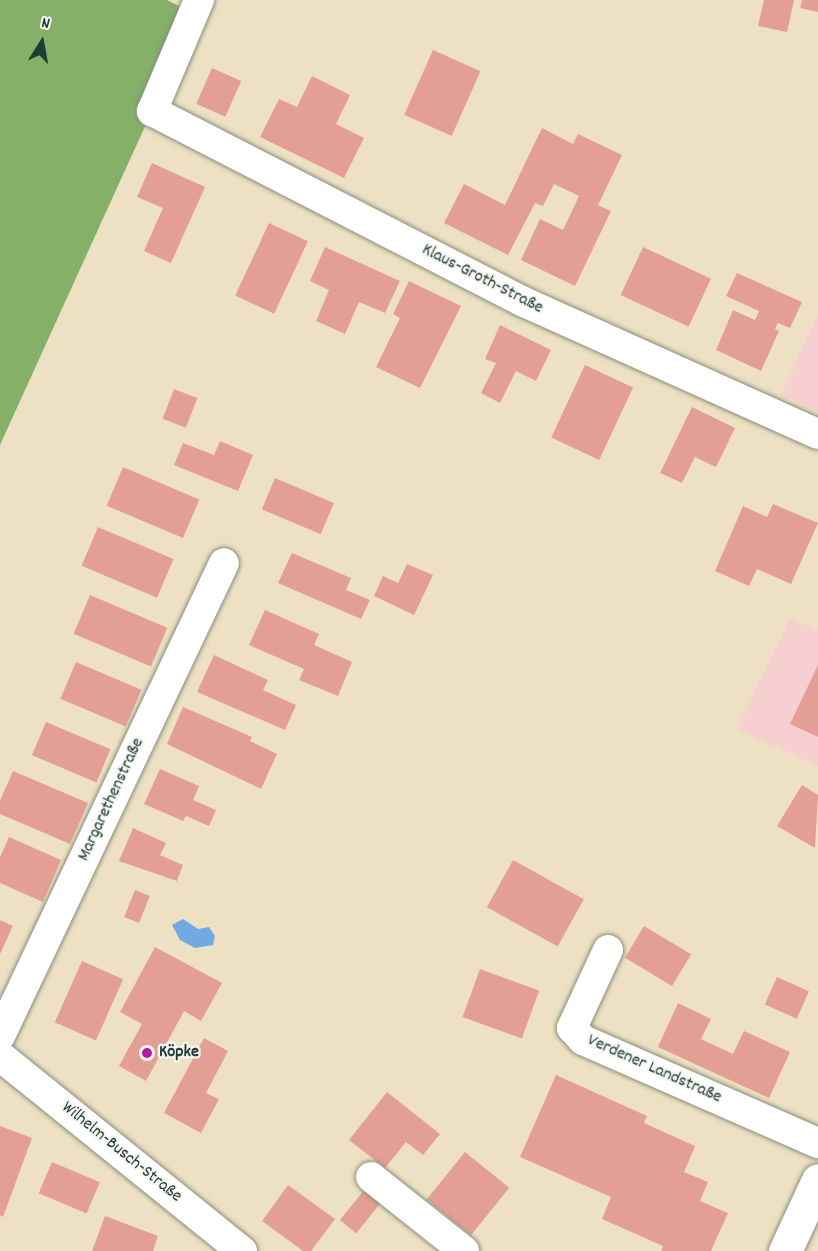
<!DOCTYPE html>
<html>
<head>
<meta charset="utf-8">
<style>
  body { margin:0 }
  #map { position:relative; width:818px; height:1251px; overflow:hidden; background:#eee1c3; font-family:Dekko,sans-serif }
  div>[style] { position:absolute }
  .built>* { inset:0; background:#f7cfd0 }
  .forest>* { inset:0; background:#84b068 }
  .water>* { inset:0; background:#70aae0 }
  .building>* { inset:0; background:#e49f94; transform-origin:0 0 }
  .roads { filter:drop-shadow(0 0 2px #868f7c) drop-shadow(0 0 2px #868f7c) }
  .minor>* { height:30px; margin:-15px; padding:0 15px; transform-origin:15px; border-radius:15px; background:#fff }
  .major>* { height:33px; margin:-16.5px; padding:0 16.5px; transform-origin:16.5px; border-radius:16.5px; background:#fff }
  .dots>* { width:16px; height:16px; translate:-50% -50%; box-sizing:border-box; border:3px solid #f6f6f2; border-radius:50% }
  span { translate:-50% -50%; white-space:nowrap; text-align:center; line-height:1.15; -webkit-text-stroke:4.5px #f6f6f2; paint-order:stroke }
  .street-label { font-size:18px; color:#1f3d34 }
  .poi-label { font-size:18px; color:#1f3d34; font-weight:700 }
  .left { translate:0 -50%; text-align:left }
  .north { position:absolute; left:12px; top:12px; width:60px; height:60px; -webkit-text-stroke:4px #f6f6f2; paint-order:stroke; rotate:11deg; font-size:16px; font-weight:700; line-height:24px; text-align:center; color:#1f3d34 }
  .north::after { content:''; display:block; margin:auto; width:21px; height:27px; background:#1f3d34; clip-path:polygon(50% 0,100% 100%,50% 72%,0 100%) }
</style>
</head>
<body>
<div id="map">
  <div class="built">
    <i style="clip-path:polygon(818px 315px,818px 412px,781px 394px)"></i>
    <i style="clip-path:polygon(790px 618px,818px 631px,818px 766px,737px 729px)"></i>
  </div>
  <div class="forest">
    <i style="clip-path:polygon(0 0,167px 0,193px 13px,152px 111px,0 445px)"></i>
  </div>
  <div class="water">
    <i style="clip-path:polygon(183px 919px,198px 929px,209px 927px,215px 936px,213px 945px,195px 948px,180px 940px,172px 925px)"></i>
  </div>
  <div class="building">
    <i style="clip-path:polygon(764px 0,794px 0,787px 32px,758px 26px)"></i>
    <i style="clip-path:polygon(802px 0,818px 0,818px 12px,800px 8px)"></i>
    <i style="left:433px;top:50px;width:52px;height:71px;rotate:24deg"></i>
    <i style="left:212px;top:68px;width:32px;height:39px;rotate:24deg"></i>
    <i style="clip-path:polygon(312px 76px,350px 95px,336px 124px,364px 138px,344px 178px,260px 137px,279px 99px,297px 107px)"></i>
    <i style="clip-path:polygon(542px 128px,573px 144px,578px 134px,622px 155px,598px 205px,611px 211px,575px 286px,521px 260px,540px 219px,563px 230px,579px 196px,554px 184px,543px 206px,535px 203px,508px 255px,444px 223px,464px 184px,505px 205px)"></i>
    <i style="clip-path:polygon(152px 163px,205px 187px,171px 263px,144px 251px,163px 208px,137px 197px)"></i>
    <i style="left:269px;top:223px;width:43px;height:80px;rotate:25deg"></i>
    <i style="clip-path:polygon(325px 247px,400px 281px,385px 313px,359px 302px,345px 334px,316px 321px,329px 290px,310px 281px)"></i>
    <i style="left:643px;top:247px;width:75px;height:53px;rotate:25deg"></i>
    <i style="clip-path:polygon(737px 273px,802px 302px,790px 328px,778px 323px,775px 329px,779px 331px,761px 371px,716px 350px,733px 310px,755px 320px,759px 311px,726px 296px)"></i>
    <i style="clip-path:polygon(409px 281px,461px 306px,420px 388px,376px 367px,400px 318px,393px 314px)"></i>
    <i style="clip-path:polygon(500px 325px,551px 350px,536px 381px,516px 371px,500px 403px,481px 393px,496px 363px,485px 359px)"></i>
    <i style="left:585px;top:365px;width:53px;height:80px;rotate:25deg"></i>
    <i style="left:174px;top:389px;width:25px;height:32px;rotate:21deg"></i>
    <i style="clip-path:polygon(692px 407px,735px 428px,716px 467px,695px 457px,682px 483px,660px 473px)"></i>
    <i style="clip-path:polygon(220px 441px,253px 455px,238px 491px,174px 465px,183px 443px,214px 455px)"></i>
    <i style="left:123px;top:467px;width:83px;height:42px;rotate:23deg"></i>
    <i style="left:275px;top:478px;width:64px;height:34px;rotate:23deg"></i>
    <i style="clip-path:polygon(773px 504px,818px 523px,791px 584px,757px 569px,749px 586px,715px 571px,743px 506px,767px 517px)"></i>
    <i style="left:98px;top:527px;width:82px;height:42px;rotate:23deg"></i>
    <i style="clip-path:polygon(292px 553px,351px 578px,346px 590px,370px 600px,361px 619px,278px 583px)"></i>
    <i style="clip-path:polygon(407px 564px,433px 575px,414px 615px,374px 596px,383px 576px,398px 583px)"></i>
    <i style="left:90px;top:595px;width:84px;height:42px;rotate:23deg"></i>
    <i style="clip-path:polygon(265px 610px,319px 634px,314px 645px,352px 662px,338px 696px,299px 680px,304px 669px,249px 645px)"></i>
    <i style="clip-path:polygon(214px 655px,268px 680px,263px 690px,296px 705px,285px 730px,197px 692px)"></i>
    <i style="left:76px;top:662px;width:71px;height:40px;rotate:23deg"></i>
    <i style="clip-path:polygon(818px 665px,818px 737px,790px 724px)"></i>
    <i style="clip-path:polygon(183px 707px,252px 737px,250px 741px,277px 754px,261px 789px,167px 744px)"></i>
    <i style="left:46px;top:722px;width:70px;height:36px;rotate:23deg"></i>
    <i style="clip-path:polygon(160px 769px,199px 786px,193px 800px,216px 810px,209px 826px,186px 816px,183px 821px,144px 804px)"></i>
    <i style="clip-path:polygon(13px 771px,88px 803px,70px 844px,0 814px,0 801px)"></i>
    <i style="clip-path:polygon(802px 785px,818px 795px,815px 848px,777px 826px)"></i>
    <i style="clip-path:polygon(133px 828px,166px 843px,160px 855px,183px 865px,177px 881px,119px 861px)"></i>
    <i style="clip-path:polygon(9px 837px,61px 860px,43px 902px,0 883px,0 857px)"></i>
    <i style="left:513px;top:860px;width:81px;height:54px;rotate:29deg"></i>
    <i style="left:135px;top:890px;width:16px;height:29px;rotate:22deg"></i>
    <i style="clip-path:polygon(0 920px,13px 926px,0 954px)"></i>
    <i style="left:644px;top:926px;width:55px;height:37px;rotate:31deg"></i>
    <i style="clip-path:polygon(155px 947px,222px 983px,201px 1021px,184px 1011px,146px 1081px,119px 1066px,142px 1024px,120px 1012px)"></i>
    <i style="left:82px;top:961px;width:45px;height:67px;rotate:24deg"></i>
    <i style="left:480px;top:969px;width:63px;height:51px;rotate:20deg"></i>
    <i style="left:777px;top:977px;width:35px;height:30px;rotate:24deg"></i>
    <i style="clip-path:polygon(678px 1003px,711px 1019px,701px 1039px,733px 1054px,744px 1031px,790px 1052px,769px 1098px,658px 1047px)"></i>
    <i style="clip-path:polygon(204px 1038px,228px 1051px,206px 1093px,219px 1099px,201px 1133px,164px 1113px)"></i>
    <i style="clip-path:polygon(556px 1075px,647px 1116px,644px 1123px,695px 1146px,684px 1172px,708px 1182px,700px 1201px,728px 1213px,711px 1251px,661px 1251px,663px 1246px,602px 1219px,611px 1197px,520px 1157px)"></i>
    <i style="clip-path:polygon(387px 1092px,440px 1134px,423px 1155px,406px 1142px,385px 1168px,349px 1140px)"></i>
    <i style="clip-path:polygon(0 1126px,32px 1138px,3px 1217px,0 1215px)"></i>
    <i style="left:465px;top:1152px;width:57px;height:61px;rotate:39deg"></i>
    <i style="left:52px;top:1162px;width:52px;height:34px;rotate:23deg"></i>
    <i style="clip-path:polygon(288px 1185px,335px 1219px,311px 1251px,303px 1251px,262px 1221px)"></i>
    <i style="left:365px;top:1189px;width:21px;height:40px;rotate:39deg"></i>
    <i style="clip-path:polygon(105px 1216px,158px 1236px,153px 1251px,92px 1251px)"></i>
  </div>
  <div class="roads">
    <div class="minor">
      <i style="left:199px;top:0;width:121px;rotate:112.9deg"></i>
      <i style="left:152px;top:111px;width:418px;rotate:27.2deg"></i>
      <i style="left:524px;top:302px;width:322px;rotate:24.2deg"></i>
      <i style="left:608px;top:950px;width:86px;rotate:114.8deg"></i>
      <i style="left:572px;top:1028px;width:16px;rotate:47deg"></i>
      <i style="left:583px;top:1040px;width:257px;rotate:23.7deg"></i>
      <i style="left:0;top:1036px;width:523px;rotate:-64.66deg"></i>
      <i style="left:0;top:1056px;width:311px;rotate:38.9deg"></i>
      <i style="left:371px;top:1177px;width:119px;rotate:38.5deg"></i>
    </div>
    <div class="major">
      <i style="left:785px;top:1251px;width:78px;rotate:-65.1deg"></i>
    </div>
  </div>
  <div class="dots">
    <i style="left:147px;top:1053px;background:#b5179e"></i>
  </div>
  <div class="street-label">
    <span style="left:482px;top:280px;rotate:27deg">Klaus-Groth-Straße</span>
    <span style="left:112px;top:800px;rotate:-65deg">Margarethenstraße</span>
    <span style="left:654px;top:1070px;rotate:24deg">Verdener Landstraße</span>
    <span style="left:121px;top:1153px;rotate:39deg">Wilhelm-Busch-Straße</span>
  </div>
  <div class="poi-label">
    <span class="left" style="left:159px;top:1053px">Köpke</span>
  </div>
  <div class="north">N</div>
</div>
</body>
</html>
